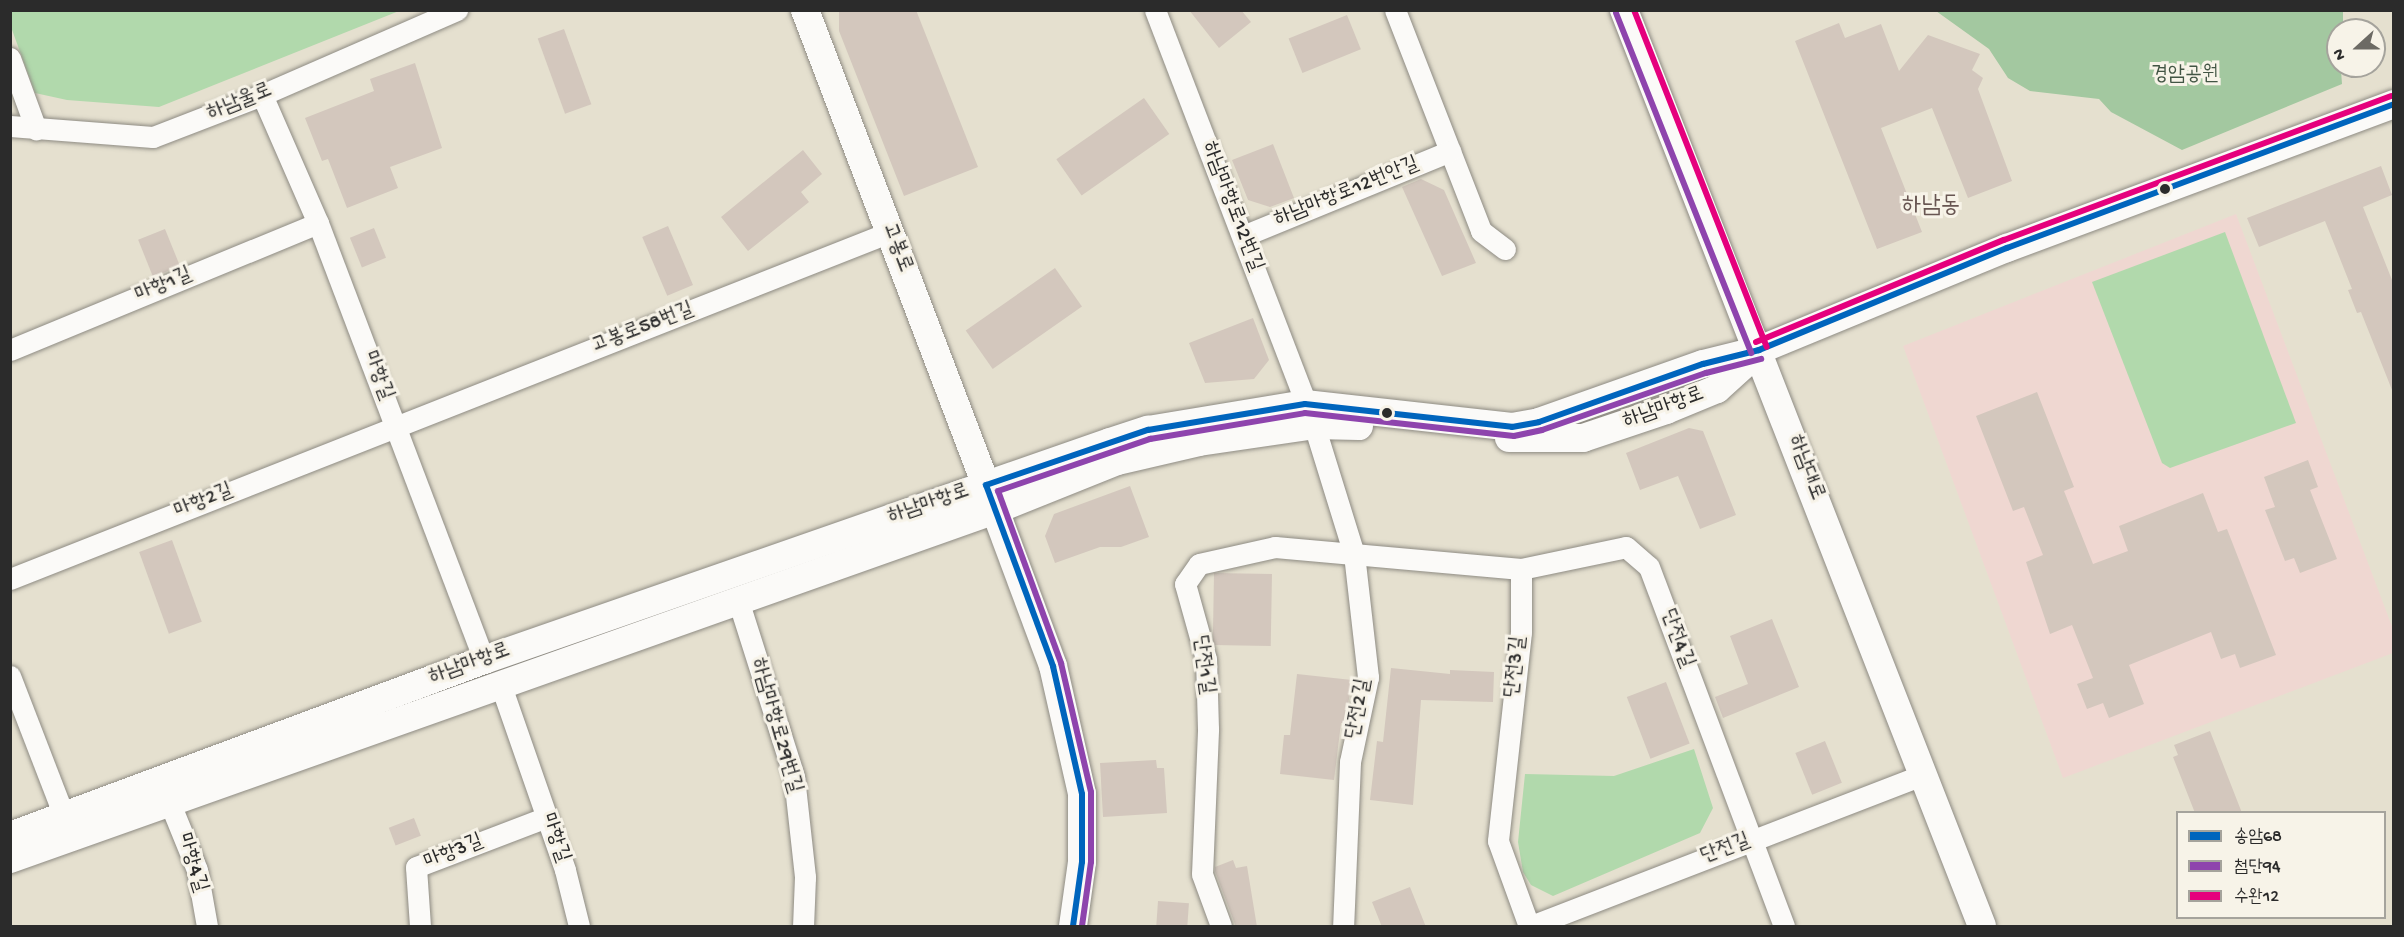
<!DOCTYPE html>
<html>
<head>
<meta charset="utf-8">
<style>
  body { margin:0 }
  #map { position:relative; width:2404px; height:937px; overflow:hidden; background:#e5e0cf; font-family:"Gochi Hand","Poor Story",sans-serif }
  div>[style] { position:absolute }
  .built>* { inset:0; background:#efd7d1 }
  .green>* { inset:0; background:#b1d9ac }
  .forest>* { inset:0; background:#a3c8a0 }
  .building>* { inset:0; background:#d3c7bd; transform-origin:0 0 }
  .roads { filter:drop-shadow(0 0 2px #8e8b83) drop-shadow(0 0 2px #8e8b83) }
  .street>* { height:21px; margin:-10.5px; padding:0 10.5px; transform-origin:10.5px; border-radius:10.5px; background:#fbfaf8 }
  .secondary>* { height:28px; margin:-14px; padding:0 14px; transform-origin:14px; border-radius:14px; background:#fbfaf8 }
  .bus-1>* { height:6px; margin:-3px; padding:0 3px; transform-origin:3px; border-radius:3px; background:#0065bd }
  .bus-2>* { height:6px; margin:-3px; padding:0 3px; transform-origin:3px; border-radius:3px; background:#8e44ad }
  .bus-3>* { height:6px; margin:-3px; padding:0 3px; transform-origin:3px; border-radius:3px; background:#e5007d }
  .dots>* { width:16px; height:16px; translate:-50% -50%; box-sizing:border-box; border:3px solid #f7f3e8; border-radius:50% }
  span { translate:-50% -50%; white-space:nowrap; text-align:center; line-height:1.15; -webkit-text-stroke:6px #f7f3e8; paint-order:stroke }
  .park-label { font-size:21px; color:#425544 }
  .street-label { font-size:21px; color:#2b2b2b }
  .quarter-label { font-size:24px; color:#685652 }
  .frame { position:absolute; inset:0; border:12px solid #2b2b2b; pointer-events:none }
  .legend { position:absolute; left:2176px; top:811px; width:210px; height:108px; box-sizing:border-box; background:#f7f3e8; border:2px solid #a5a39c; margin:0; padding:8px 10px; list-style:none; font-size:18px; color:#2b2b2b }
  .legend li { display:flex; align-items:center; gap:12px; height:30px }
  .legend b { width:30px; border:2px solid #a5a39c }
  .north { position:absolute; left:2326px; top:18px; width:60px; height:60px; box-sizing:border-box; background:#f7f3e8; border:2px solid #a5a39c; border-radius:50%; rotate:249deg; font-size:16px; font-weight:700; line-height:24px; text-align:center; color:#2b2b2b }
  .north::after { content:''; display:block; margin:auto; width:21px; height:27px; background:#6c6a64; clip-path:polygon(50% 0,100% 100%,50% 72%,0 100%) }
</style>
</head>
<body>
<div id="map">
  <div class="built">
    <i style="clip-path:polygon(2236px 214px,2393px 629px,2393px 653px,2063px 778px,1903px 346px)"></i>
  </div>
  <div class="green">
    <i style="clip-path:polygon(11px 10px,399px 10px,399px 11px,159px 107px,67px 100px,35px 93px,11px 27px)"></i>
    <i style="clip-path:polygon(2225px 232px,2296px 423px,2170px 468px,2162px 463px,2092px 282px)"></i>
    <i style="clip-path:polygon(1694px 749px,1713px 808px,1700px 833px,1553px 896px,1531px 885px,1523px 872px,1518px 842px,1525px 774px,1614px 776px)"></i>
  </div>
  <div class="forest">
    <i style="clip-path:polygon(1936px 11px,2343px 11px,2343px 30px,2338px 30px,2342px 84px,2182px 150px,2111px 112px,2099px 99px,2030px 91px,2008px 78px,1989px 49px)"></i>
  </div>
  <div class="building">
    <i style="clip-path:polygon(839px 10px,916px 10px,978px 167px,904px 196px,839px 31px)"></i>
    <i style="clip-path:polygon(1189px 10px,1241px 10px,1251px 22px,1219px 48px)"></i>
    <i style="left:1347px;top:15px;width:37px;height:63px;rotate:68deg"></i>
    <i style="clip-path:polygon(1839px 23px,1845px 38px,1881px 24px,1899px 71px,1928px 35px,1980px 54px,1972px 70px,1983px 78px,1978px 89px,2012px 181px,1968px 198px,1932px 108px,1881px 128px,1922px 232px,1877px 249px,1795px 41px)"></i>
    <i style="left:564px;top:29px;width:80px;height:28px;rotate:70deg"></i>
    <i style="clip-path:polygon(415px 63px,442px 148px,390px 167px,398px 188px,347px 208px,328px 159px,322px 161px,305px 118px,374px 91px,370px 79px)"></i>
    <i style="left:1144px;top:98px;width:44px;height:107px;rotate:55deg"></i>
    <i style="clip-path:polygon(1273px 144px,1294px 198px,1270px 207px,1248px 200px,1232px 160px)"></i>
    <i style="clip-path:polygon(803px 150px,822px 174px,801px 192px,809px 202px,748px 251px,721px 217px)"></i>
    <i style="clip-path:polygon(2381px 166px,2392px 195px,2363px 207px,2394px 285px,2392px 390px,2361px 312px,2357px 313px,2348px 290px,2352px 289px,2325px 221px,2259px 247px,2247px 218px)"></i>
    <i style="clip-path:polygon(1421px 179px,1444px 190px,1476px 263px,1442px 276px,1402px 187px)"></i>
    <i style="left:668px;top:226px;width:64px;height:28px;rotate:67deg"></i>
    <i style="left:374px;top:228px;width:32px;height:26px;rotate:68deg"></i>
    <i style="left:165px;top:229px;width:40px;height:29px;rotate:68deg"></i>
    <i style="left:1055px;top:268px;width:47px;height:109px;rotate:55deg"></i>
    <i style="clip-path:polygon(1253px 318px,1269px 360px,1254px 379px,1205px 383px,1189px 343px)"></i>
    <i style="clip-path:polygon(2037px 392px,2074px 487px,2064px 491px,2093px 564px,2128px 551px,2119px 526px,2203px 493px,2218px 532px,2227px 529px,2276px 655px,2240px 668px,2235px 654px,2221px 659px,2211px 632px,2129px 665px,2144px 704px,2109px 718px,2103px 703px,2087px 709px,2077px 684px,2093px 678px,2072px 625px,2050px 634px,2026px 562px,2043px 555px,2024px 507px,2013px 511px,1976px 416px)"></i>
    <i style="clip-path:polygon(1689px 428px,1703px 431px,1736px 515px,1700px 529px,1678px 476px,1640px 490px,1626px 453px)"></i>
    <i style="clip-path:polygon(2308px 460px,2318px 487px,2310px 490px,2337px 559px,2300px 573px,2294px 558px,2285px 561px,2265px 510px,2275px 507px,2264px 477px)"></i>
    <i style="clip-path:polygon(1130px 486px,1149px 537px,1121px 547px,1100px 547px,1055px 563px,1045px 536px,1054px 514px)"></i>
    <i style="left:172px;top:540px;width:87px;height:35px;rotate:70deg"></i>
    <i style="left:1272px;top:574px;width:72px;height:58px;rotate:91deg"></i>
    <i style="clip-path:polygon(1772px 619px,1799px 687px,1723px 718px,1715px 697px,1748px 684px,1730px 636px)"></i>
    <i style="clip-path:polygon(1391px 668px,1450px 674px,1450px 670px,1494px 672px,1493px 702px,1421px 700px,1413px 805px,1370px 800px,1377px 741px,1383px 742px)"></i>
    <i style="clip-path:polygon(1297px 674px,1352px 680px,1345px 723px,1341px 723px,1334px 780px,1280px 774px,1284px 735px,1290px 735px)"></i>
    <i style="left:1666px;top:682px;width:66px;height:42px;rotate:69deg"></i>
    <i style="clip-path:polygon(2210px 731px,2242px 813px,2195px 813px,2173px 757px,2178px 755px,2174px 745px)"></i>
    <i style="left:1825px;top:741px;width:45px;height:32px;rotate:68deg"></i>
    <i style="clip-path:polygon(1156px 760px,1157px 768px,1164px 768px,1167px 813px,1103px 817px,1100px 763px)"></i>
    <i style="left:414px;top:818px;width:19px;height:27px;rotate:69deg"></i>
    <i style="clip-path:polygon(1233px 860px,1236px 868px,1247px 866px,1257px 927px,1236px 927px,1215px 871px,1215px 867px)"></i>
    <i style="clip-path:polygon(1410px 887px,1426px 927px,1382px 927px,1372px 902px)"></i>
    <i style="left:1158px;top:901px;width:31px;height:26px;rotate:4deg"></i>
  </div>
  <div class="roads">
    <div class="street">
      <i style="left:1155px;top:10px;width:444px;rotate:69deg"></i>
      <i style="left:1314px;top:425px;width:135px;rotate:72.8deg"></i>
      <i style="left:1354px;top:554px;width:124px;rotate:83.5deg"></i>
      <i style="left:1368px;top:677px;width:87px;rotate:102deg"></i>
      <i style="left:1350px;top:762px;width:164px;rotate:92.4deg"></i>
      <i style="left:1395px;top:10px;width:237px;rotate:68.7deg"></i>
      <i style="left:1481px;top:231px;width:30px;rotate:37deg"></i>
      <i style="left:10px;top:58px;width:76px;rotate:69.9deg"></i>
      <i style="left:262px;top:95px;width:140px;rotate:66.4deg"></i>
      <i style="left:318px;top:223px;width:467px;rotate:69.2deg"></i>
      <i style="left:10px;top:126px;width:143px;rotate:4.4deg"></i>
      <i style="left:153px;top:137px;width:117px;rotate:-21.1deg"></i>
      <i style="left:262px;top:95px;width:213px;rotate:-23.6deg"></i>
      <i style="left:1243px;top:236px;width:224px;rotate:-22.3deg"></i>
      <i style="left:10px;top:350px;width:333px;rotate:-22.4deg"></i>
      <i style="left:1521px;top:569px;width:63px;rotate:90deg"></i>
      <i style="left:1521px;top:632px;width:210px;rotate:96.3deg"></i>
      <i style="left:1498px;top:841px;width:90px;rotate:70deg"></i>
      <i style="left:10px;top:579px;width:946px;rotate:-21.52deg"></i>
      <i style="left:738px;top:600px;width:186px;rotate:72.4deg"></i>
      <i style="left:794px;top:777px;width:101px;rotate:83.7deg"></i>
      <i style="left:805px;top:877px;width:49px;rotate:92.3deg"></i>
      <i style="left:10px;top:676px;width:150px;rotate:68.9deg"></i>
      <i style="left:500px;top:683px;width:198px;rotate:70.8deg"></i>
      <i style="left:565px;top:870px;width:58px;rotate:76deg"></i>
      <i style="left:169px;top:801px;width:74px;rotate:67.9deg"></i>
      <i style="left:197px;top:870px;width:57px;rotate:79.9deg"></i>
      <i style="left:420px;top:926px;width:59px;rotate:-93.9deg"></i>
      <i style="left:416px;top:867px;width:140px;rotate:-20.9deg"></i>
      <i style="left:1221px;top:926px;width:55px;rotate:-110.1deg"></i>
      <i style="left:1202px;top:874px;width:145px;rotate:-87.6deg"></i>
      <i style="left:1208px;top:729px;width:70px;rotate:-91.6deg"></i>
      <i style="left:1206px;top:659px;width:78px;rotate:-105.6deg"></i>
      <i style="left:1185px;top:584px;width:24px;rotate:-55deg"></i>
      <i style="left:1199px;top:564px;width:78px;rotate:-12.6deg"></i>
      <i style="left:1275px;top:547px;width:247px;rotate:5.1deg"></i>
      <i style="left:1521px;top:569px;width:107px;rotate:-11.8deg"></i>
      <i style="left:1626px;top:547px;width:30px;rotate:41deg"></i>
      <i style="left:1649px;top:567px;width:384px;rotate:69.4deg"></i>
      <i style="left:1531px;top:926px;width:420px;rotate:-21.1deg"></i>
    </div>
    <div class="secondary">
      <i style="left:805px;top:10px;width:508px;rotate:69.14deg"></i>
      <i style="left:1624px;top:10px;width:983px;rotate:68.65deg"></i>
      <i style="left:1509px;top:438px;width:74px"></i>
      <i style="left:1583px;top:438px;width:88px;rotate:-18.6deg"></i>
      <i style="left:1666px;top:410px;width:55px;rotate:-22.4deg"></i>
      <i style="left:1717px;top:389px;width:55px;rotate:-42.1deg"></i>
      <i style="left:995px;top:510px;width:166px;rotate:69.6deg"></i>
      <i style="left:1053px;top:666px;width:131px;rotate:77.2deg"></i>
      <i style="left:1082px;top:794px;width:68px;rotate:90deg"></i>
      <i style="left:1082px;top:862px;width:65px;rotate:98deg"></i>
      <i style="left:10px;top:836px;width:506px;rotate:-20.37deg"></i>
      <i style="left:484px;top:660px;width:663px;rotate:-19.2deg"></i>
      <i style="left:1110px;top:442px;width:40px;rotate:-18deg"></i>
      <i style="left:1148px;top:430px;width:159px;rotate:-9.4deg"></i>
      <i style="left:1305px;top:404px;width:208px;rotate:6.3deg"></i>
      <i style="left:1512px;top:427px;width:27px;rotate:-10deg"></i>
      <i style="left:1539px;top:422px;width:174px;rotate:-19.5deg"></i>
      <i style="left:1703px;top:364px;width:58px;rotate:-14deg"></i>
      <i style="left:1759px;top:350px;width:268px;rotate:-22.4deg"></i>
      <i style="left:2007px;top:248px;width:413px;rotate:-20.4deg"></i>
      <i style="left:10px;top:859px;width:1045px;rotate:-19.51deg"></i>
      <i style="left:995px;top:510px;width:131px;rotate:-21.9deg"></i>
      <i style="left:1117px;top:461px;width:84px;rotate:-13deg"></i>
      <i style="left:1199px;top:442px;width:116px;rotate:-8.4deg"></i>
      <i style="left:1314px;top:425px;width:45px;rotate:1.3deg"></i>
    </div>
  </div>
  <div class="bus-1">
    <i style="left:1073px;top:926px;width:65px;rotate:-82deg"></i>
    <i style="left:1082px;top:862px;width:68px;rotate:-90deg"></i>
    <i style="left:1082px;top:794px;width:131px;rotate:-102.8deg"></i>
    <i style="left:1053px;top:666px;width:193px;rotate:-110.3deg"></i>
    <i style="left:986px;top:485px;width:171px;rotate:-18.8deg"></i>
    <i style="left:1148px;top:430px;width:159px;rotate:-9.4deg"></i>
    <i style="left:1305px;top:404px;width:208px;rotate:6.3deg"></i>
    <i style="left:1512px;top:427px;width:27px;rotate:-10deg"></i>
    <i style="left:1539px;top:422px;width:174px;rotate:-19.5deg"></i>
    <i style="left:1703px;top:364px;width:58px;rotate:-14deg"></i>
    <i style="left:1759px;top:350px;width:268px;rotate:-22.4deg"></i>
    <i style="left:2007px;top:248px;width:413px;rotate:-20.4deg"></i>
  </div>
  <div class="bus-2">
    <i style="left:1616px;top:13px;width:366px;rotate:68.3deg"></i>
    <i style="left:1082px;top:926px;width:65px;rotate:-82deg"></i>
    <i style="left:1091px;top:862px;width:70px;rotate:-90deg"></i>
    <i style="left:1091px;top:792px;width:132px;rotate:-103.1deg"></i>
    <i style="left:1061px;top:663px;width:183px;rotate:-110.1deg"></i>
    <i style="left:998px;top:491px;width:161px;rotate:-18.9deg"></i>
    <i style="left:1150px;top:439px;width:157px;rotate:-9.5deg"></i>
    <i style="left:1305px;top:413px;width:210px;rotate:6.3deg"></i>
    <i style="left:1514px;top:436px;width:29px;rotate:-12deg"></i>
    <i style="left:1542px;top:430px;width:174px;rotate:-19.2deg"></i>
    <i style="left:1706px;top:373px;width:57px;rotate:-14.3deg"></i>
  </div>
  <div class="bus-3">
    <i style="left:1634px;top:10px;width:362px;rotate:68.5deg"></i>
    <i style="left:1756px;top:342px;width:268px;rotate:-22.4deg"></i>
    <i style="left:2004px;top:240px;width:413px;rotate:-20.4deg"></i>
  </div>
  <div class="dots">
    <i style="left:2165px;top:189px;background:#2b2b2b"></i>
    <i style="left:1387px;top:413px;background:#2b2b2b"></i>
  </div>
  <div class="park-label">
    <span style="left:2185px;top:76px">경암공원</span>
  </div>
  <div class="street-label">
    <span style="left:240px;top:103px;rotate:-22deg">하남울로</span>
    <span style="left:1347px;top:193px;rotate:-22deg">하남마항로12번안길</span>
    <span style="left:1231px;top:207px;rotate:69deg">하남마항로12번길</span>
    <span style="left:896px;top:248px;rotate:69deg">고봉로</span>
    <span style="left:164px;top:286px;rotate:-23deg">마항1길</span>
    <span style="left:643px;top:329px;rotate:-21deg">고봉로58번길</span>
    <span style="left:377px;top:376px;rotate:69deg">마항길</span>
    <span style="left:1664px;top:409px;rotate:-20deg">하남마항로</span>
    <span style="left:1805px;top:468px;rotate:69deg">하남대로</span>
    <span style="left:204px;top:502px;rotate:-22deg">마항2길</span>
    <span style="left:929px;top:505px;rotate:-19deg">하남마항로</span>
    <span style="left:1676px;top:639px;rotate:69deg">단전4길</span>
    <span style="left:470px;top:665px;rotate:-20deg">하남마항로</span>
    <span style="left:1202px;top:665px;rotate:82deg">단전1길</span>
    <span style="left:1517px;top:667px;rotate:-84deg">단전3길</span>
    <span style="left:1360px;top:709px;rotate:-80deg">단전2길</span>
    <span style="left:775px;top:726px;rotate:74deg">하남마항로29번길</span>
    <span style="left:554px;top:838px;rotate:71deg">마항길</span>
    <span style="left:1726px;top:850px;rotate:-21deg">단전길</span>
    <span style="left:454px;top:853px;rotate:-22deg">마항3길</span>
    <span style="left:191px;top:863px;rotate:73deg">마항4길</span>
  </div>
  <div class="quarter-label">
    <span style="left:1931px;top:207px">하남동</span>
  </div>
  <div class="frame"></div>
  <ul class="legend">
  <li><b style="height:8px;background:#0065bd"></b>송암68</li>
  <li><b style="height:8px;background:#8e44ad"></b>첨단94</li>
  <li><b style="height:8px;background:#e5007d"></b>수완12</li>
  </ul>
  <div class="north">N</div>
</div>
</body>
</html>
